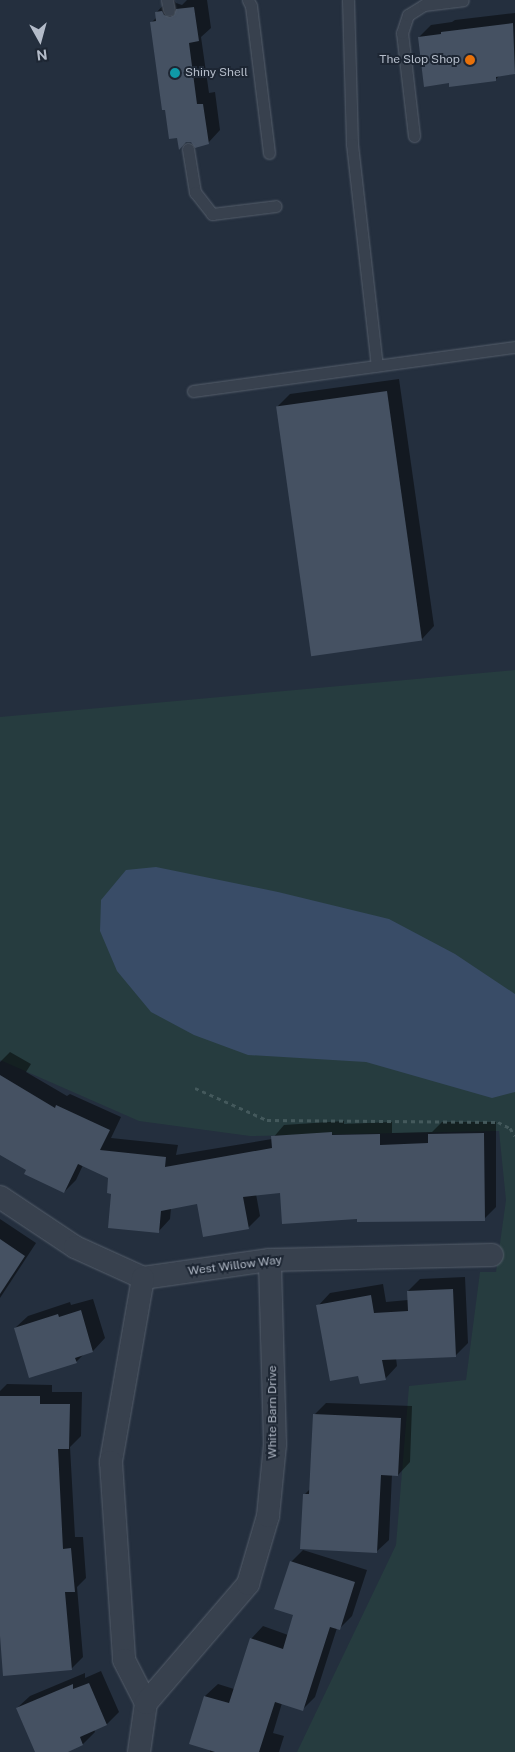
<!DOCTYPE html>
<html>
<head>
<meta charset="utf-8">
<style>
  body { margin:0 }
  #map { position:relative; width:515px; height:1752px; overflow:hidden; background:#242f3e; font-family:"Public Sans",sans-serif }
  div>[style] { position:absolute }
  .green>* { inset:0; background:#263c3f }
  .water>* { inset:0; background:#394c67 }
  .shadow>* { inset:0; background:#0007 }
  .building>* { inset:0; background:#455162; transform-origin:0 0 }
  .path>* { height:3px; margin-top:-1.5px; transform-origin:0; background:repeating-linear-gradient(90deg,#44595c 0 4px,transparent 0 8px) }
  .roads { filter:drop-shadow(0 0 1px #565f6c) drop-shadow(0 0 1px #565f6c) }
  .service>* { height:11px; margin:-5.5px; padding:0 5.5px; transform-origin:5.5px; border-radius:5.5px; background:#38414e }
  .minor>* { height:22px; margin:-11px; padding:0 11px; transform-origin:11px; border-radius:11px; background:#38414e }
  .dots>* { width:14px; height:14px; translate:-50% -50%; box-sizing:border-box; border:2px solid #1d2633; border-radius:50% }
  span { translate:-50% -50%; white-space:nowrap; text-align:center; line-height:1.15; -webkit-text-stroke:4px #1d2633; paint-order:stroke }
  .poi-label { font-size:12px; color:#b4bcc9 }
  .right { translate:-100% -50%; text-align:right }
  .left { translate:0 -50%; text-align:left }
  .street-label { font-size:12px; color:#b4bcc9 }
  .north { position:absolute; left:15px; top:15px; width:50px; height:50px; -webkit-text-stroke:4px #1d2633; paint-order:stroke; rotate:173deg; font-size:14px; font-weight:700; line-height:20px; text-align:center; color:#b4bcc9 }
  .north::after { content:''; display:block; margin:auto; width:18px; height:22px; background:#b4bcc9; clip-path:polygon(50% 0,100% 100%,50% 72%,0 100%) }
</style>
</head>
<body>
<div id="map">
  <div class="green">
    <i style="clip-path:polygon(515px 670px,515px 1752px,297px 1752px,396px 1545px,409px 1386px,466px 1380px,480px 1272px,496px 1272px,506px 1200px,499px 1131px,250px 1136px,139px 1121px,0 1060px,0 717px)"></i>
  </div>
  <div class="water">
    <i style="clip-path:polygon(156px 867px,278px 892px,389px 919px,455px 954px,515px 994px,515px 1092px,492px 1098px,366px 1062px,248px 1055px,194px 1035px,151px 1012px,117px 971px,100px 931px,101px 900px,126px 870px)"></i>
  </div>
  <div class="shadow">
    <i style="clip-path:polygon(168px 0,174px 0,176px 3px,182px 5px,187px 0,207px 0,211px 28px,201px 37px,209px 93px,215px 92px,220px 130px,208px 143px,178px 136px,151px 23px,157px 17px,156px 13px)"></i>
    <i style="clip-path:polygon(515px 13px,515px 73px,500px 75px,496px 79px,450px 82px,419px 37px,431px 25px,452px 22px,455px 20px)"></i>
    <i style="clip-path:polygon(399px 379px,434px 626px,422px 639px,278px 406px,290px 394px)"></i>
    <i style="clip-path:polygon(10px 1052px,31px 1064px,26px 1072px,67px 1096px,70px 1094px,121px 1117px,111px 1138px,178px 1145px,176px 1155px,272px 1139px,284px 1125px,344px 1121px,344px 1124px,392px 1122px,392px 1133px,432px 1132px,442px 1122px,496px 1122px,496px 1207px,484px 1219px,358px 1218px,282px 1191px,256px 1194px,260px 1216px,248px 1228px,198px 1202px,171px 1208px,170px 1219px,158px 1232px,112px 1192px,110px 1177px,83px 1165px,76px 1180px,64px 1192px,0 1153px,0 1062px)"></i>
    <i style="clip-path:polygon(0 1219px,36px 1243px,0 1298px)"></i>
    <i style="clip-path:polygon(465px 1277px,468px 1343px,455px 1356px,396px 1358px,397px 1366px,385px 1379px,359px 1375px,318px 1306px,330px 1293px,383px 1284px,386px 1302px,408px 1300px,408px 1291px,420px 1279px)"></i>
    <i style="clip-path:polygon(93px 1299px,105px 1338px,93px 1351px,85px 1353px,76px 1362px,15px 1328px,28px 1316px,70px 1302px,71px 1305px)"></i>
    <i style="clip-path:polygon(7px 1384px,52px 1385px,52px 1392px,82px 1392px,81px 1436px,70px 1447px,75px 1537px,83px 1537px,86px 1578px,77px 1587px,83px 1657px,71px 1669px,0 1621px,0 1391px)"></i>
    <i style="clip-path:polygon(326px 1403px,412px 1406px,410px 1462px,398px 1475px,392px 1474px,389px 1540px,376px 1552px,305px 1494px,311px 1488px,314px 1415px)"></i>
    <i style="clip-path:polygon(303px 1550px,367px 1570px,352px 1616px,340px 1628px,337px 1628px,315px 1697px,302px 1710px,282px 1703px,273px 1733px,284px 1736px,279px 1752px,210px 1752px,205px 1696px,218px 1684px,234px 1689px,251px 1639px,263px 1626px,288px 1635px,295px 1614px,291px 1562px)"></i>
    <i style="clip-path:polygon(101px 1671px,119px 1712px,107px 1724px,94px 1729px,95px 1732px,83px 1744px,64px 1752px,36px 1752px,17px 1708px,30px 1696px,85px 1673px,85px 1678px)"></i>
  </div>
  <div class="building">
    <i style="clip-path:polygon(194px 7px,199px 41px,189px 43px,197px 104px,203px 104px,209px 144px,195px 148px,191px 142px,186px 142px,179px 150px,177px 138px,169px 139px,165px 110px,162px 110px,150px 22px,156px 21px,155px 12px,162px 11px,164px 15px,170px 17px,174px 15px,176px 9px)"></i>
    <i style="clip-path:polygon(513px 23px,515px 74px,496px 77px,496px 81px,449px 87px,449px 83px,424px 87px,418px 37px,441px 34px,441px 32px)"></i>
    <i style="left:387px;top:391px;width:252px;height:112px;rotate:82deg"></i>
    <i style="clip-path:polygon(0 1075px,55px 1108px,56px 1105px,110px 1130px,100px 1150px,166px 1157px,165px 1167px,272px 1148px,271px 1136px,332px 1132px,332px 1135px,380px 1134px,380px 1145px,428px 1143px,428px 1134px,484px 1133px,485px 1221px,357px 1222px,357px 1219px,282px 1224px,280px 1193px,243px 1197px,249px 1229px,203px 1237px,197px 1204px,161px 1211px,159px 1233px,108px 1228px,111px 1194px,107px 1193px,108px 1178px,78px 1164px,64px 1193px,24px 1174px,26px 1170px,0 1155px)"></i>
    <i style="clip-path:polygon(0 1239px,25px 1256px,0 1294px)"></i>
    <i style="clip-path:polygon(453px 1289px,456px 1357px,382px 1360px,386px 1380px,360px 1384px,358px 1376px,330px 1381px,316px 1305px,371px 1295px,374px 1313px,408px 1311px,407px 1291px)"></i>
    <i style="clip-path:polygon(81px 1310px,93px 1352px,75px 1358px,77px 1363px,29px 1378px,14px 1328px,58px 1314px,59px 1317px)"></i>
    <i style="clip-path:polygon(0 1396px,40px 1396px,40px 1404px,70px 1404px,69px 1449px,58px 1449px,63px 1549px,71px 1548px,75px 1592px,65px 1592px,72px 1670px,3px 1676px,0 1636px)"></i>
    <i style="clip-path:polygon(313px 1414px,401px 1418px,398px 1476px,381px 1475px,377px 1553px,300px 1549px,303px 1494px,309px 1494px)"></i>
    <i style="clip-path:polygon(290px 1561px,355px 1582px,340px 1630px,330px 1627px,303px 1711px,275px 1702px,259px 1752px,215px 1752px,189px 1744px,204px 1696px,229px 1703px,250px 1638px,283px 1649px,293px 1615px,274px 1609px)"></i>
    <i style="clip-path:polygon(89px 1683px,107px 1725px,80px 1737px,83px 1745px,68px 1752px,35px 1752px,16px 1708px,73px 1684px,73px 1689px)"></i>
  </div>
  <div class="path">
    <i style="left:195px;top:1088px;width:79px;rotate:24deg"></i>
    <i style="left:267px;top:1120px;width:231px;rotate:0.5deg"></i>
    <i style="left:498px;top:1122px;width:13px;rotate:27deg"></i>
    <i style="left:510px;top:1128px;width:9px;rotate:58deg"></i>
  </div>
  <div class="roads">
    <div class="service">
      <i style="left:167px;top:0;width:10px;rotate:79deg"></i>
      <i style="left:248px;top:0;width:7px;rotate:63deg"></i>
      <i style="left:251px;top:6px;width:148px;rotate:83deg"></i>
      <i style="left:348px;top:0;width:144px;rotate:88.4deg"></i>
      <i style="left:352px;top:144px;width:223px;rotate:83.6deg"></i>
      <i style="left:414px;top:136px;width:104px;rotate:-96.6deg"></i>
      <i style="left:402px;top:33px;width:19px;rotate:-72deg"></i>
      <i style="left:408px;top:15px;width:19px;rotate:-32deg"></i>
      <i style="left:424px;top:5px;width:39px;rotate:-7deg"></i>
      <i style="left:188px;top:149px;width:44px;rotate:80.8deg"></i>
      <i style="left:195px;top:192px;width:28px;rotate:52deg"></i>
      <i style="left:212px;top:214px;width:64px;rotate:-7.1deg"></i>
      <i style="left:193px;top:391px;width:325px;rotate:-7.8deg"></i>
    </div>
    <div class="minor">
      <i style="left:0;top:1197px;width:90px;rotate:33.7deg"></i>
      <i style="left:75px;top:1247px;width:75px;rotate:24.5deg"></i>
      <i style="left:143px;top:1278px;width:128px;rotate:-8.1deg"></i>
      <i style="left:270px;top:1260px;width:222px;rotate:-1.3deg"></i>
      <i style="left:143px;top:1278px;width:187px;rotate:99.9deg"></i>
      <i style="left:111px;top:1462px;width:198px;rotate:86.2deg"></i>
      <i style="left:124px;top:1660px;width:48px;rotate:62.9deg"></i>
      <i style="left:139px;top:1752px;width:49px;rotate:-81.9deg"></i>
      <i style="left:146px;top:1703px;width:157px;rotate:-49.4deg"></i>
      <i style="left:248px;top:1584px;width:71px;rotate:-73.6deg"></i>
      <i style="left:268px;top:1516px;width:72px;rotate:-84.4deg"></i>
      <i style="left:275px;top:1444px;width:184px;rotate:-91.6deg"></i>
    </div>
  </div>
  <div class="dots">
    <i style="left:470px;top:60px;background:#e8710a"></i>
    <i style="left:175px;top:73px;background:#0f9aa8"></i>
  </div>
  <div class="poi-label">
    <span class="right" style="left:460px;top:60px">The Slop Shop</span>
    <span class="left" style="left:185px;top:73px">Shiny Shell</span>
  </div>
  <div class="street-label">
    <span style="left:235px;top:1266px;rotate:-7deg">West Willow Way</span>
    <span style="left:273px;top:1412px;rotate:-90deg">White Barn Drive</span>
  </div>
  <div class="north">N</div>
</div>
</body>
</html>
